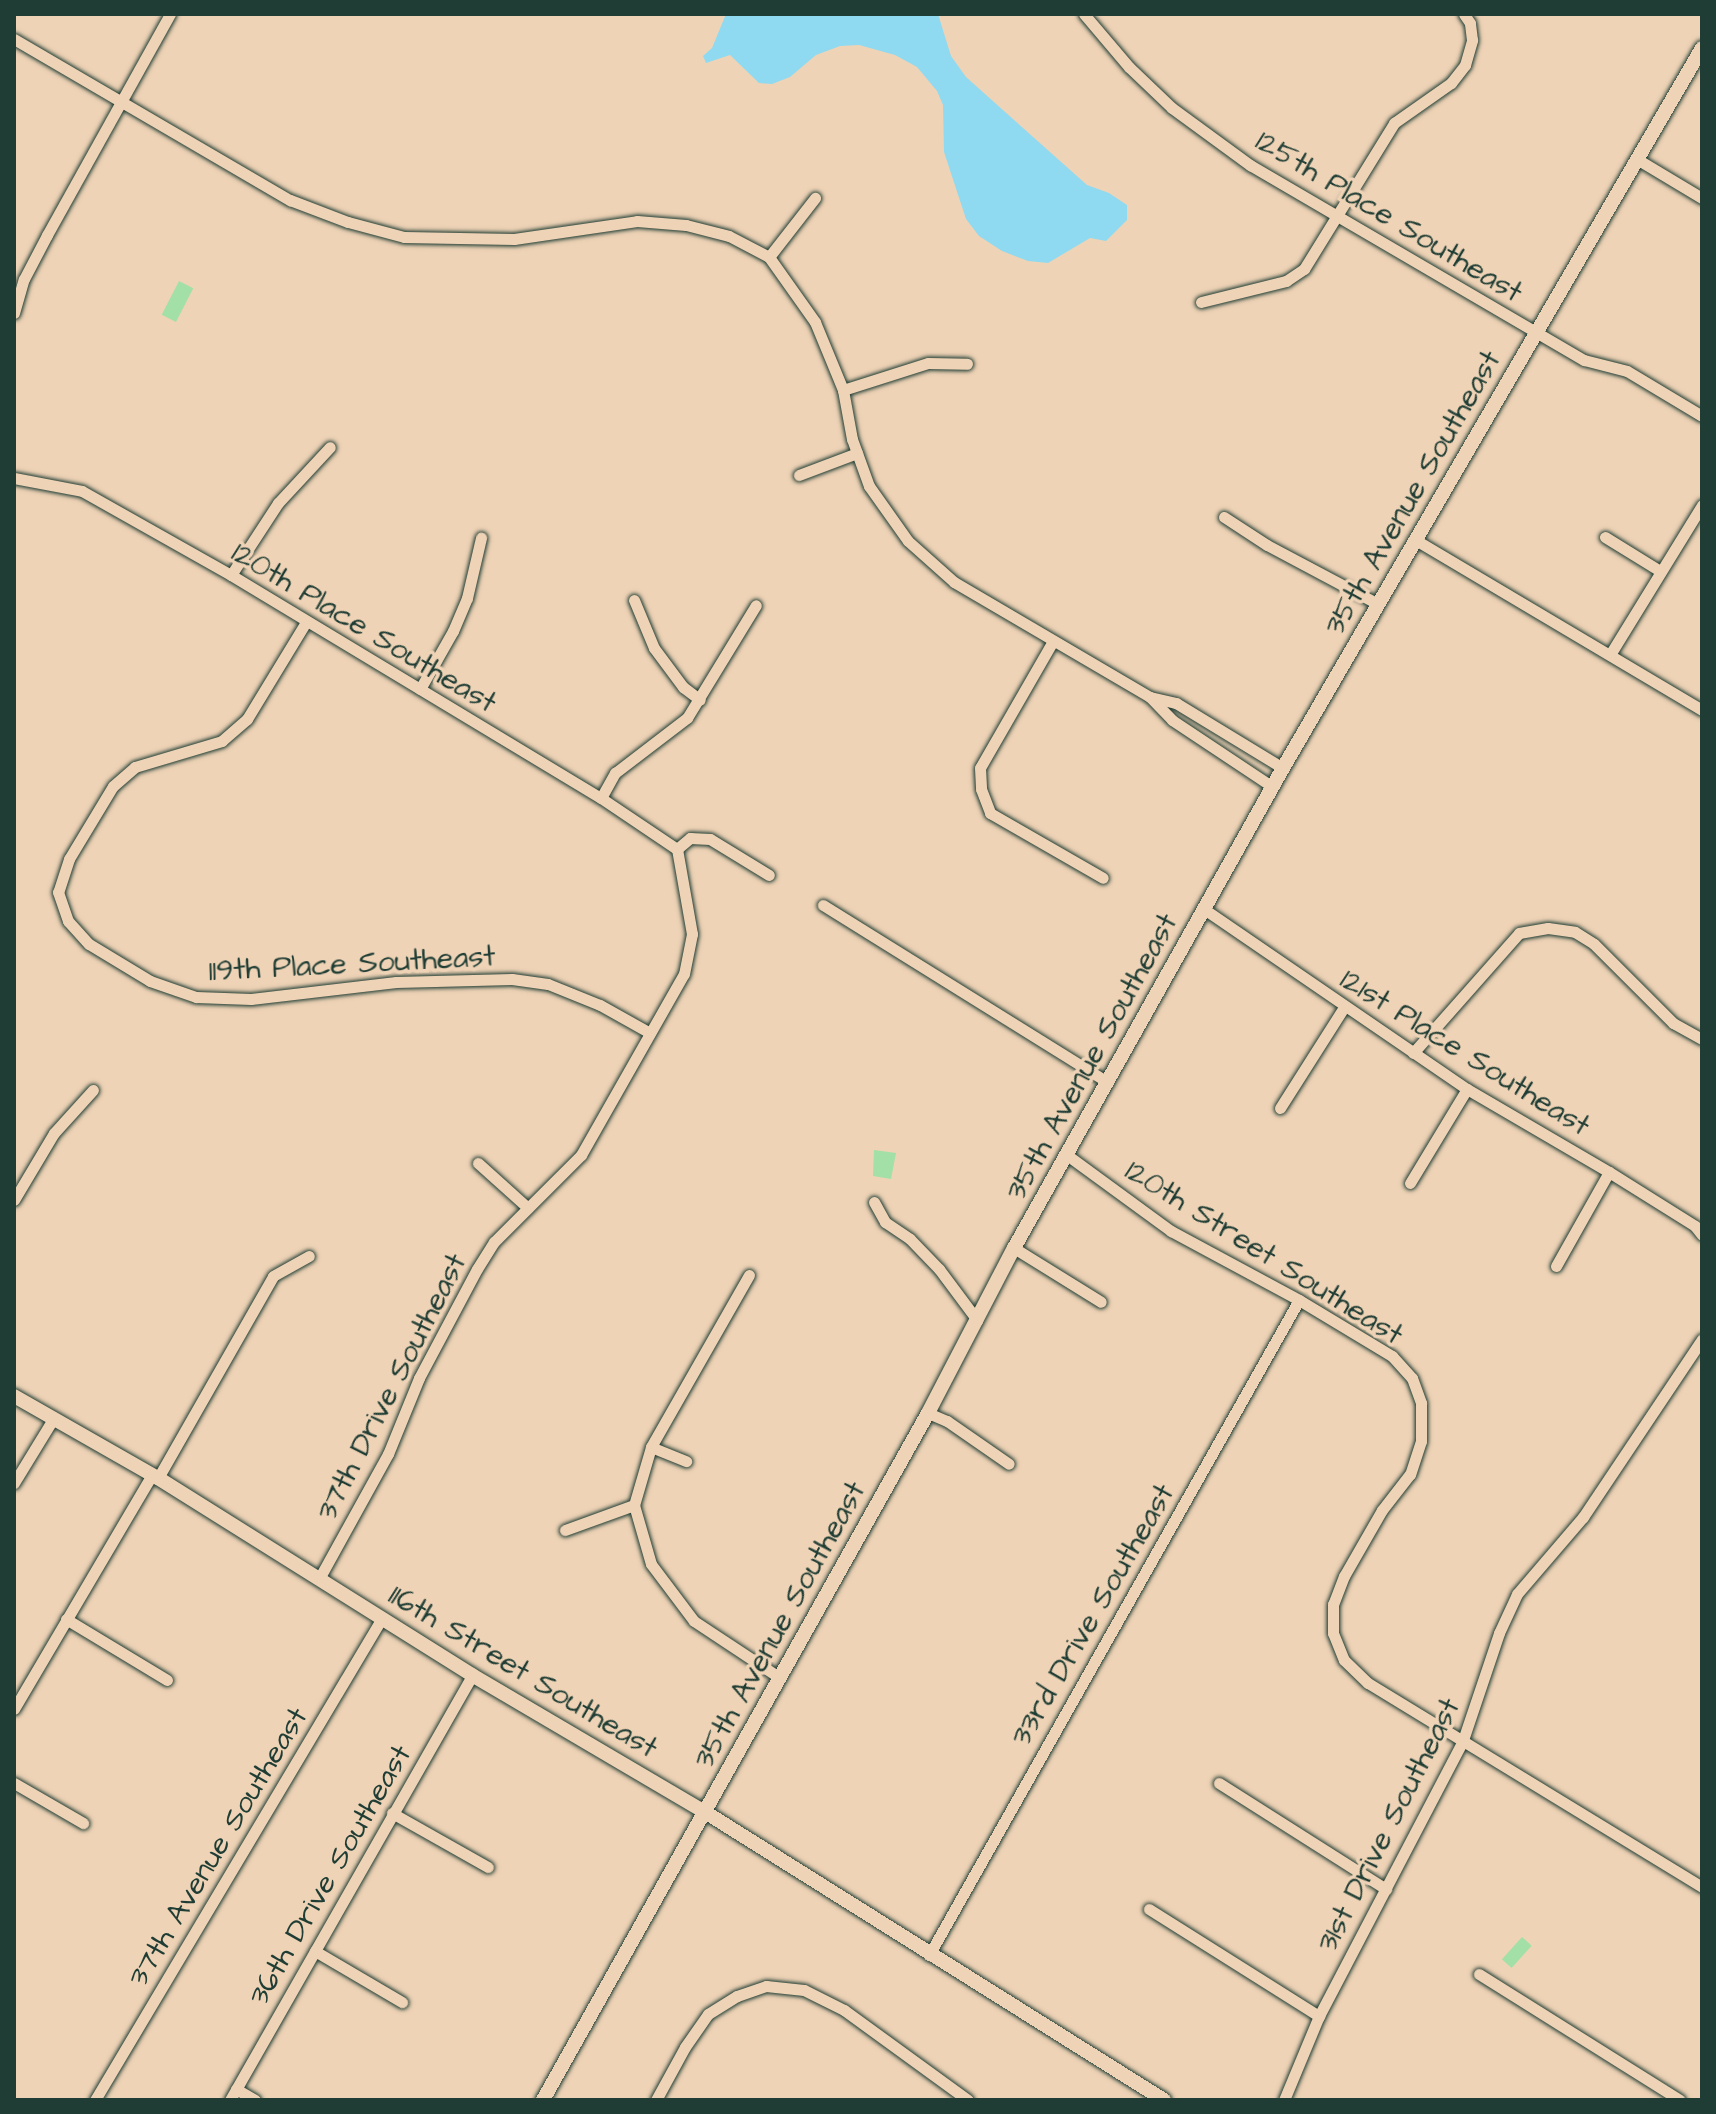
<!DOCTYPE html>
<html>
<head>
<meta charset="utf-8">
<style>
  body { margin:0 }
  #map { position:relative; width:1716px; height:2114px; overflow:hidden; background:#efd3b6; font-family:"Architects Daughter",sans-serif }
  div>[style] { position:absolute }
  .green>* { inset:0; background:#a2e0a8; transform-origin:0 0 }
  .water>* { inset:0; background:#8fdaf0 }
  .roads { filter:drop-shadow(0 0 2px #1f3d34) drop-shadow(0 0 2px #1f3d34) }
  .minor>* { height:11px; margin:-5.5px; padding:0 5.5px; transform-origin:5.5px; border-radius:5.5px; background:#efd3b6 }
  .tertiary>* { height:14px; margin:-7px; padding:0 7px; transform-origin:7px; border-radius:7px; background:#efd3b6 }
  span { translate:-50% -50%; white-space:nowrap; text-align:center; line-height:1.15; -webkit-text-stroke:7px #efd3b6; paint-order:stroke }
  .street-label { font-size:30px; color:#1f3d34 }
  .frame { position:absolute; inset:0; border:16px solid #1f3d34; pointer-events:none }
</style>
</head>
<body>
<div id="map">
  <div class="green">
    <i style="left:179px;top:281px;width:16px;height:38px;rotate:27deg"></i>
    <i style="clip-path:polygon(874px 1150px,896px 1153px,891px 1179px,873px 1176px)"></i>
    <i style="left:1522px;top:1937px;width:13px;height:30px;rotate:42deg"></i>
  </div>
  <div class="water">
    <i style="clip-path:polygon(726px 14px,938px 14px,951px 56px,966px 77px,1087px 185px,1109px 193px,1127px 205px,1127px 220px,1106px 241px,1090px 238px,1048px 263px,1028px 261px,1002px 251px,979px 236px,966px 219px,944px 152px,943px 105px,937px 91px,917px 67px,895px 55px,859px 45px,840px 46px,816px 55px,790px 77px,772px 84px,759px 83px,730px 55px,706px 63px,703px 56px,712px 48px)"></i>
  </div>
  <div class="roads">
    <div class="minor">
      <i style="left:1084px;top:14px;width:70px;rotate:49.7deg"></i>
      <i style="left:1129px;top:67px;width:59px;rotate:43.6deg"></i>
      <i style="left:1172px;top:108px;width:97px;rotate:36.2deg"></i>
      <i style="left:1250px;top:165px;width:387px;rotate:30.3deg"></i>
      <i style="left:1584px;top:360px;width:44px;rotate:14.3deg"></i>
      <i style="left:1627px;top:371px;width:87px;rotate:31deg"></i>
      <i style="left:14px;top:39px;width:320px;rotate:30.3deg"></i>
      <i style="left:290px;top:200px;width:62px;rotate:20.8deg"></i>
      <i style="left:348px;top:222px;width:58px;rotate:15deg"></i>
      <i style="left:404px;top:237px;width:110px;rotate:1deg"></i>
      <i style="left:514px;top:239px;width:124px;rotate:-8.3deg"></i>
      <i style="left:637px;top:221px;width:49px;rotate:4.7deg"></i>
      <i style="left:686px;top:225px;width:44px;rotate:14.3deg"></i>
      <i style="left:729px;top:236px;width:45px;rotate:27.7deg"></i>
      <i style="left:769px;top:257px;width:80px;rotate:54.7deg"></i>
      <i style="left:815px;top:322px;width:74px;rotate:67.6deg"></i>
      <i style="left:843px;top:390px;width:50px;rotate:79.6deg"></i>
      <i style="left:852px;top:439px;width:50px;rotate:70.1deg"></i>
      <i style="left:869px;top:486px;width:67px;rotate:54.7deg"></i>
      <i style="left:908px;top:541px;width:62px;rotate:41.7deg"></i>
      <i style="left:954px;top:582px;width:227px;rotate:30.4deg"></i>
      <i style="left:1150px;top:697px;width:27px;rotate:13deg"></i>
      <i style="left:1176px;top:703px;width:125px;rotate:31.3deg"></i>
      <i style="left:1637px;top:159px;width:76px;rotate:31deg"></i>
      <i style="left:769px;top:257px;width:75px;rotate:-52.1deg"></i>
      <i style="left:1201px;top:302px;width:88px;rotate:-13.9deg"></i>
      <i style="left:1286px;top:281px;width:22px;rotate:-34deg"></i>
      <i style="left:1304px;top:269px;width:172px;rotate:-58.3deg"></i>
      <i style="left:1394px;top:123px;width:70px;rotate:-35.1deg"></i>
      <i style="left:1451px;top:83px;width:23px;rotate:-52deg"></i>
      <i style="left:1465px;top:65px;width:26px;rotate:-74deg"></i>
      <i style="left:1472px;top:40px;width:17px;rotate:-97deg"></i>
      <i style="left:1470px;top:23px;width:11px;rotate:-124deg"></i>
      <i style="left:14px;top:313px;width:35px;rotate:-74deg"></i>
      <i style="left:24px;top:279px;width:50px;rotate:-62.4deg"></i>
      <i style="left:47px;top:235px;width:253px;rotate:-60.9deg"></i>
      <i style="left:843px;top:390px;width:89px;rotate:-17.6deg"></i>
      <i style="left:928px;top:363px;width:39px;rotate:1deg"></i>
      <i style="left:799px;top:475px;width:62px;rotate:-20.8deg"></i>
      <i style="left:14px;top:478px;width:69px;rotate:10.8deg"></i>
      <i style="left:82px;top:491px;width:171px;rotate:29.4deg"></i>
      <i style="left:231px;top:575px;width:432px;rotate:31.1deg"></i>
      <i style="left:601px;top:798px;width:92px;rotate:33.9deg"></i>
      <i style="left:1224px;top:517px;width:51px;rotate:33.1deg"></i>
      <i style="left:1267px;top:545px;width:126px;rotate:28deg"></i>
      <i style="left:1605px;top:537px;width:65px;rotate:31.7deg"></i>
      <i style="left:1414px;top:539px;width:335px;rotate:30.7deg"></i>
      <i style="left:231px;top:575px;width:86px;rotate:-56.9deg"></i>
      <i style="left:278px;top:503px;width:76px;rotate:-47.1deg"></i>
      <i style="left:634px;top:600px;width:52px;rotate:67.4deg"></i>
      <i style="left:654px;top:648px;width:49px;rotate:53.4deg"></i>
      <i style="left:683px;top:687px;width:21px;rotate:37deg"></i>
      <i style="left:306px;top:622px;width:114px;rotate:121.3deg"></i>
      <i style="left:247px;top:719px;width:33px;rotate:139deg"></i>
      <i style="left:222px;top:741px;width:91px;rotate:163.4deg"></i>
      <i style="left:135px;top:767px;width:29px;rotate:139deg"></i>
      <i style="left:113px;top:786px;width:85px;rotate:121.1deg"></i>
      <i style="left:69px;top:859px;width:35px;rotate:108deg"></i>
      <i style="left:58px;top:892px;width:31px;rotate:71deg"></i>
      <i style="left:68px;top:921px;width:31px;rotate:48deg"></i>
      <i style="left:89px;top:944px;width:71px;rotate:31.2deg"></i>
      <i style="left:150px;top:981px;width:49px;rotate:19.2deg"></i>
      <i style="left:196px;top:997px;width:55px;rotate:2.1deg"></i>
      <i style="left:251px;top:999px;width:146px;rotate:-6.7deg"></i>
      <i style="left:396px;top:982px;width:116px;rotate:-1.5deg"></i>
      <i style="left:512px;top:979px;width:36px;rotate:8deg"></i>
      <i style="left:548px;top:984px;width:56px;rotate:22deg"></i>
      <i style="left:600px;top:1005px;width:57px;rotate:29.2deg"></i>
      <i style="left:1053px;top:641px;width:146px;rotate:119.9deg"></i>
      <i style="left:980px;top:768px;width:21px;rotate:87deg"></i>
      <i style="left:981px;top:789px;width:26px;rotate:69deg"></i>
      <i style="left:990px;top:813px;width:130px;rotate:29.9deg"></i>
      <i style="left:1611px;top:653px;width:174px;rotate:-58.4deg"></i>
      <i style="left:420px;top:689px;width:67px;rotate:-60.4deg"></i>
      <i style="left:453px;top:631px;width:36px;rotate:-67deg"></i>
      <i style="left:467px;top:598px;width:62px;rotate:-76.9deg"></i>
      <i style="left:1150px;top:697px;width:32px;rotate:46deg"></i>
      <i style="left:1172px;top:720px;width:121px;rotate:33.6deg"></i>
      <i style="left:601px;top:798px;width:29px;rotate:-61deg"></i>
      <i style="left:615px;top:773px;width:91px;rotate:-37.4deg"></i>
      <i style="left:687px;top:718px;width:132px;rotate:-58.6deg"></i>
      <i style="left:677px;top:849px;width:17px;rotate:-40deg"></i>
      <i style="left:690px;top:838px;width:20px;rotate:3deg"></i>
      <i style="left:710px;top:839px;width:69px;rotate:31.4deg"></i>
      <i style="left:823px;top:905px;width:333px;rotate:31.9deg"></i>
      <i style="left:1204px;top:909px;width:319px;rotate:34.4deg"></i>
      <i style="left:1467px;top:1089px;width:164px;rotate:30.3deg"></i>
      <i style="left:1609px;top:1172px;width:102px;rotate:32.1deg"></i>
      <i style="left:1695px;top:1226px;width:11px;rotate:52deg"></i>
      <i style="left:1413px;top:1053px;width:160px;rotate:-48.5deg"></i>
      <i style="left:1519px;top:933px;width:29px;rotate:-10deg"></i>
      <i style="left:1548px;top:928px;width:27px;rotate:8deg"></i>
      <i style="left:1575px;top:932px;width:22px;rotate:32deg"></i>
      <i style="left:1594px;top:944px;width:112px;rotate:45deg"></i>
      <i style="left:1673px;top:1023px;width:33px;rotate:29deg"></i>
      <i style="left:1280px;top:1108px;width:120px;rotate:-57.6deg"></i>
      <i style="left:1067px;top:1155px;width:129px;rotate:36.2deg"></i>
      <i style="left:1171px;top:1231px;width:145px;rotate:28.3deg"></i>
      <i style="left:1299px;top:1300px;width:109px;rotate:31.1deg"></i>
      <i style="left:1392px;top:1356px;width:30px;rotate:48deg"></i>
      <i style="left:1412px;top:1378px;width:27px;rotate:70deg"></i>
      <i style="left:1421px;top:1403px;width:38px;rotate:90deg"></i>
      <i style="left:1421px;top:1441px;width:35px;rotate:108deg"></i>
      <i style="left:1410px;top:1474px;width:46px;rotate:127.9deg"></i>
      <i style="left:1382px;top:1510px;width:76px;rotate:119.9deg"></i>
      <i style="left:1344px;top:1576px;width:30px;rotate:111deg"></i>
      <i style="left:1333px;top:1604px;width:29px;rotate:90deg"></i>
      <i style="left:1333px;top:1633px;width:29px;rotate:68deg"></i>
      <i style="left:1344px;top:1660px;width:33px;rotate:44deg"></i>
      <i style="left:1368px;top:1683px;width:391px;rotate:31.4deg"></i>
      <i style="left:478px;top:1163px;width:67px;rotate:42deg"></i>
      <i style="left:1410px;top:1183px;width:110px;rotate:-58.8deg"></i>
      <i style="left:14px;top:1200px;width:78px;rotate:-59.2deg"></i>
      <i style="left:54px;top:1133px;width:58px;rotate:-47.8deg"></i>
      <i style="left:874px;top:1202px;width:23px;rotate:61deg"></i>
      <i style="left:885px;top:1222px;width:30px;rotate:34deg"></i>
      <i style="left:910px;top:1239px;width:42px;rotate:46deg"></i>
      <i style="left:939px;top:1269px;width:64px;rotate:53.3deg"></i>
      <i style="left:1014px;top:1248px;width:102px;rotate:31.8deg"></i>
      <i style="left:1556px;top:1266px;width:108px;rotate:-60.6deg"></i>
      <i style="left:749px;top:1275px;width:198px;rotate:119.7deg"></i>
      <i style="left:651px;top:1447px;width:60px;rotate:106.3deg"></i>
      <i style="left:634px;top:1505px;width:61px;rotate:73.9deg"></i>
      <i style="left:651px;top:1564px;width:71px;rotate:53deg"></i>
      <i style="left:694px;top:1621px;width:103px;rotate:33.5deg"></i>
      <i style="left:928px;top:1413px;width:21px;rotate:23deg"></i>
      <i style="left:947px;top:1421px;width:75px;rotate:34.7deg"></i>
      <i style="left:651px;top:1447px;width:38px;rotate:22deg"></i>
      <i style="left:158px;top:1478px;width:232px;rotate:-60.3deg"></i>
      <i style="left:273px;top:1276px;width:41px;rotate:-29.1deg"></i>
      <i style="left:14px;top:1483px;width:75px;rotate:-58.6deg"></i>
      <i style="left:565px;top:1530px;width:73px;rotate:-19.9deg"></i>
      <i style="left:320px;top:1577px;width:141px;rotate:-61.1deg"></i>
      <i style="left:388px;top:1454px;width:82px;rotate:-67.8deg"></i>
      <i style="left:419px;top:1378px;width:123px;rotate:-62deg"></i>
      <i style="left:477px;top:1269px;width:32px;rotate:-58deg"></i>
      <i style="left:494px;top:1242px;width:123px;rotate:-45deg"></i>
      <i style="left:581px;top:1155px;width:208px;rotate:-60.4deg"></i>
      <i style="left:684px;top:974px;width:41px;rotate:-78.7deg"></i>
      <i style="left:692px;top:934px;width:86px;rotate:-100deg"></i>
      <i style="left:66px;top:1619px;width:118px;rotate:31.1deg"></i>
      <i style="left:14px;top:1709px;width:272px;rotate:-59.5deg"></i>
      <i style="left:14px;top:1783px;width:80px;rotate:30.1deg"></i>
      <i style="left:1219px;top:1783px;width:198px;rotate:32.4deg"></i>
      <i style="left:392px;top:1813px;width:110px;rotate:29.4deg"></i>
      <i style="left:1149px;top:1909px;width:201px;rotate:32.2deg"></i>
      <i style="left:315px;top:1951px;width:101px;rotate:30.4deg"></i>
      <i style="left:929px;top:1955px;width:752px;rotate:-60.54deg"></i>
      <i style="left:1479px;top:1974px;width:237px;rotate:32.1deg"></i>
      <i style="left:236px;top:2089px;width:22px;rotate:30deg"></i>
      <i style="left:95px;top:2100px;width:561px;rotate:-59.23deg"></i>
      <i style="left:230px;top:2100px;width:489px;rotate:-60.3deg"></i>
      <i style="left:656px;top:2100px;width:60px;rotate:-61.3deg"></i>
      <i style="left:685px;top:2047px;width:40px;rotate:-55.1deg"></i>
      <i style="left:708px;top:2014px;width:34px;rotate:-32deg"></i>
      <i style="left:737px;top:1996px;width:31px;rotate:-19deg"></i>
      <i style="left:766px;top:1986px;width:38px;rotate:6deg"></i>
      <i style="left:804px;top:1990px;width:45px;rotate:26.6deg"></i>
      <i style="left:844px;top:2010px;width:153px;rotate:36deg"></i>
      <i style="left:1284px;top:2100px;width:91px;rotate:-67.4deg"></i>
      <i style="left:1319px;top:2016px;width:311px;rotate:-62.4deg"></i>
      <i style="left:1463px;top:1740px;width:113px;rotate:-71.4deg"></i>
      <i style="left:1499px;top:1633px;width:43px;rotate:-65.2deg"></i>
      <i style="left:1517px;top:1594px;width:101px;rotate:-49.4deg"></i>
      <i style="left:1583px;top:1517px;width:214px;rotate:-56.2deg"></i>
    </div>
    <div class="tertiary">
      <i style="left:14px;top:1396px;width:166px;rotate:29.7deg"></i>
      <i style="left:158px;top:1478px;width:371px;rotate:32.1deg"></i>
      <i style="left:472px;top:1675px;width:270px;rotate:30.5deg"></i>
      <i style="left:705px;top:1812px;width:542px;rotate:32.11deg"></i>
      <i style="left:543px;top:2100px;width:788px;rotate:-60.73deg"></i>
      <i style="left:928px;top:1413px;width:186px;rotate:-62.5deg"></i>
      <i style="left:1014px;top:1248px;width:550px;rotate:-60.73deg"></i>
      <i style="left:1283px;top:768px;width:833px;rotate:-59.8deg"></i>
    </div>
  </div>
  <div class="street-label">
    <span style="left:1389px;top:217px;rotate:31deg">125th Place Southeast</span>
    <span style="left:1413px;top:493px;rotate:-60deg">35th Avenue Southeast</span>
    <span style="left:364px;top:628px;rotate:31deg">120th Place Southeast</span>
    <span style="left:352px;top:964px;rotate:-3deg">119th Place Southeast</span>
    <span style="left:1465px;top:1053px;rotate:32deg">121st Place Southeast</span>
    <span style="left:1092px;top:1057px;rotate:-61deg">35th Avenue Southeast</span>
    <span style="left:1264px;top:1253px;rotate:32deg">120th Street Southeast</span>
    <span style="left:392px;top:1387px;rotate:-63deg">37th Drive Southeast</span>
    <span style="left:1093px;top:1615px;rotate:-60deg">33rd Drive Southeast</span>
    <span style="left:780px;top:1625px;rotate:-61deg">35th Avenue Southeast</span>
    <span style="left:523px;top:1672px;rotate:31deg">116th Street Southeast</span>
    <span style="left:1389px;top:1825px;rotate:-63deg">31st Drive Southeast</span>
    <span style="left:218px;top:1847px;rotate:-59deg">37th Avenue Southeast</span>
    <span style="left:330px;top:1875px;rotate:-60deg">36th Drive Southeast</span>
  </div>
  <div class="frame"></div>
</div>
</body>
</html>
